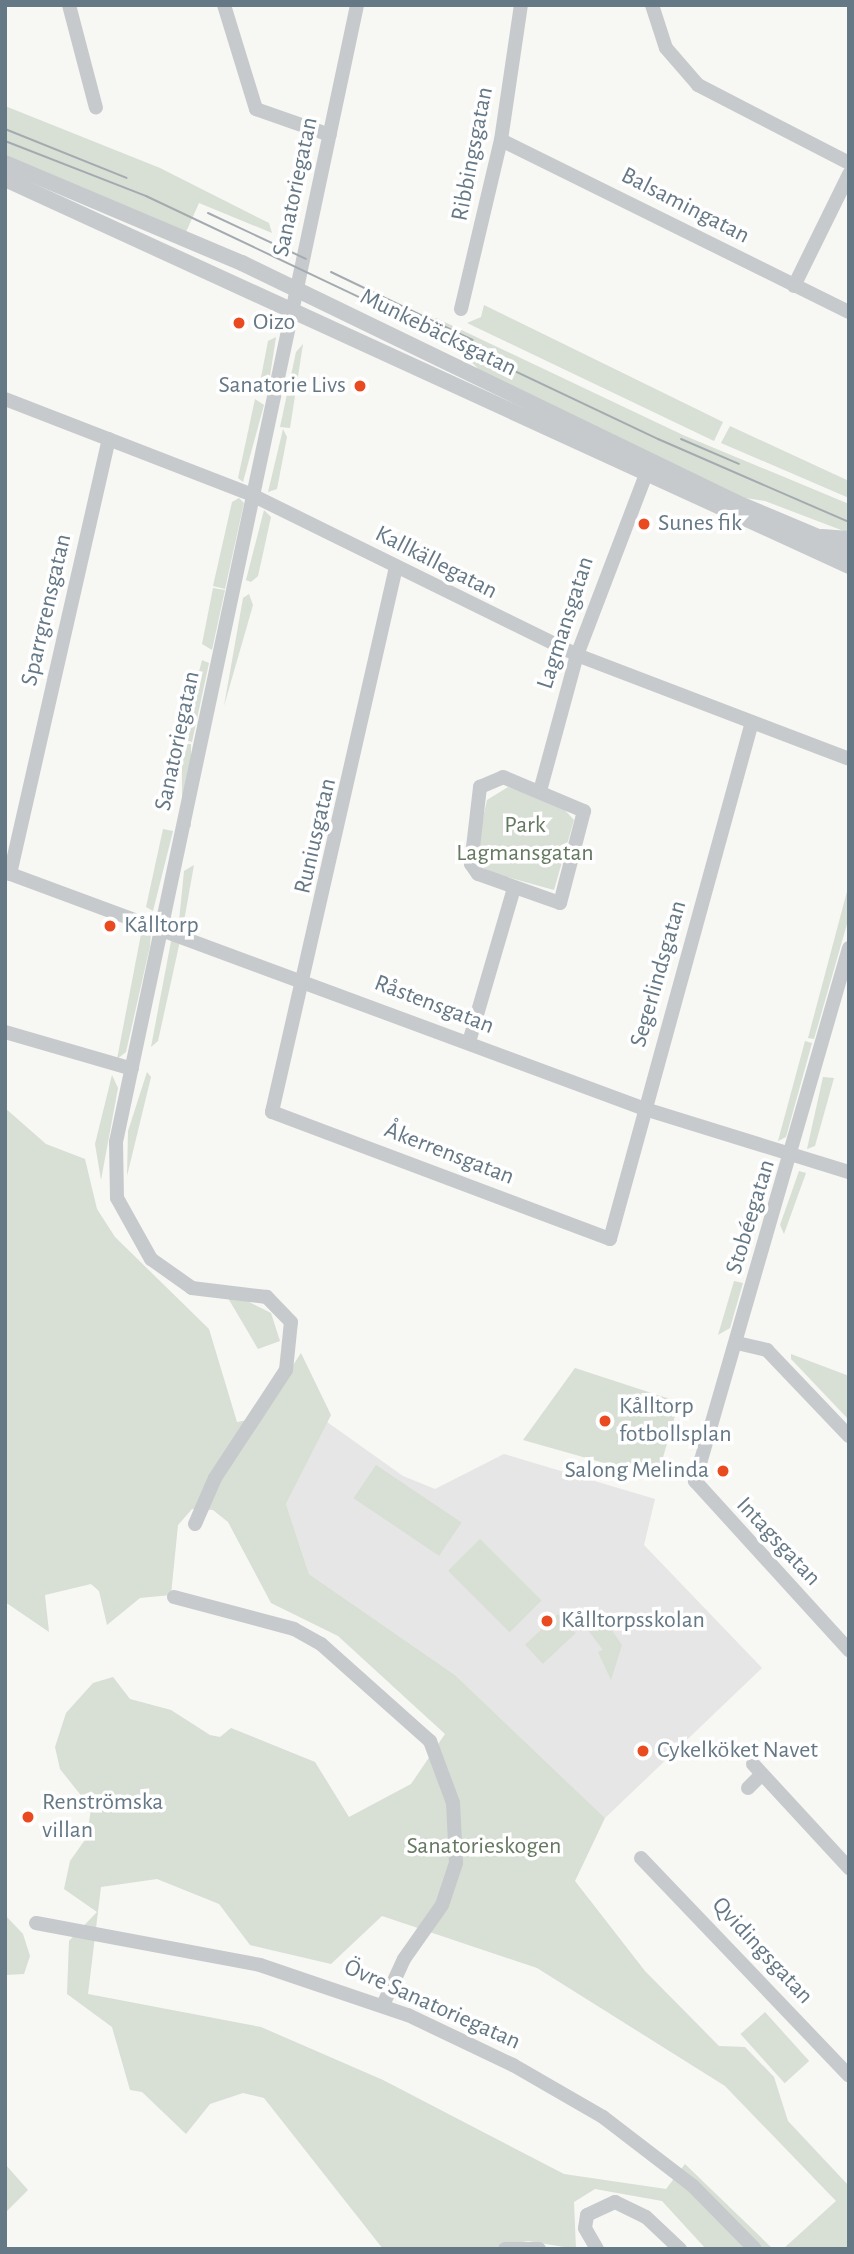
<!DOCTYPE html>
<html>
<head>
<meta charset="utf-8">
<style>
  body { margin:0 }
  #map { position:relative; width:854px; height:2254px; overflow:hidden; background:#f7f7f4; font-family:"Alegreya Sans",sans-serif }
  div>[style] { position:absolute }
  .built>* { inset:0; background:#e5e6e5 }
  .green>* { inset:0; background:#d8dfd4; transform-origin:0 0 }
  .minor>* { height:14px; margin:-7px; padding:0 7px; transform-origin:7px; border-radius:7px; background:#c7cacd }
  .tertiary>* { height:16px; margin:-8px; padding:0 8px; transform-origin:8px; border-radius:8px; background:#c7cacd }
  .tram>* { height:2px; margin:-1px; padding:0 1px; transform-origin:1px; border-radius:1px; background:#a4abb0 }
  .dots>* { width:19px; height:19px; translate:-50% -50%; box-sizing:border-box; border:4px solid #fff; border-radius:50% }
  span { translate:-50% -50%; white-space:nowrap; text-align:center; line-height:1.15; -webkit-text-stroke:7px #fff; paint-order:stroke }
  .street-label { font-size:24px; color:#657886 }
  .poi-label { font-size:24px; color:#657886 }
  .left { translate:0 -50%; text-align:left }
  .right { translate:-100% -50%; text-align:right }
  .park-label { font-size:24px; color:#657860 }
  .frame { position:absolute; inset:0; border:7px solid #657886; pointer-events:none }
</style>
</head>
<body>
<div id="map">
  <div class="built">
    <i style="clip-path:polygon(327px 1422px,403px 1476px,435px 1489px,504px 1454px,655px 1499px,644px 1545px,762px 1668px,605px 1818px,455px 1675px,309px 1574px,286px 1504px)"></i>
  </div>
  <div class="green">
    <i style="clip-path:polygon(5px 106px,160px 168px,269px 223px,272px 233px,199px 203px,186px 232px,5px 157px)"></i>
    <i style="clip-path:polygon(484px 305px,723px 422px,714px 441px,467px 323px,481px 317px)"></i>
    <i style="clip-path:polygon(436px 318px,683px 435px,849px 504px,849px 533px,765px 501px,738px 497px,486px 377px,462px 352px,427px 334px)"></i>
    <i style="clip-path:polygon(276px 337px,268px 389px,258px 393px,268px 341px)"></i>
    <i style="clip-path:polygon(303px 344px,290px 428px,280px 427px,296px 352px)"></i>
    <i style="clip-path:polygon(255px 399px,264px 405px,243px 482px,238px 478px)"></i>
    <i style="clip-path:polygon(730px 426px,849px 481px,849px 498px,721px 443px)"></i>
    <i style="clip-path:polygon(283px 429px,287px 437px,277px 489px,268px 492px)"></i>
    <i style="clip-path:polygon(239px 498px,244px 503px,225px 589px,213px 586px,232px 502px)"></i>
    <i style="clip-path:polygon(264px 510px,271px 517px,258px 576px,251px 582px,246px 580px)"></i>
    <i style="clip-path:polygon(213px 588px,225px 590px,212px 650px,202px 644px)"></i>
    <i style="clip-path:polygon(249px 594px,253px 605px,224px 706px,243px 598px)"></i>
    <i style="clip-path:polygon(202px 660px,209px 663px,192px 742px,182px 739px)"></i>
    <i style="left:182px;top:744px;width:9px;height:83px"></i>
    <i style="clip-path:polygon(508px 787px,561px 806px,574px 820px,554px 890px,486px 871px,475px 854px,487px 800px)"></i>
    <i style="clip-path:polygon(163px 829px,173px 831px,153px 911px,146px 907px)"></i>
    <i style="clip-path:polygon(194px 865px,184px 921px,179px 921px,184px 871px)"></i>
    <i style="clip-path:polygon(849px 884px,849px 917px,814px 1039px,808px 1038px)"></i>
    <i style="clip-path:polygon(142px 929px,151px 933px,150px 946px,126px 1052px,117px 1059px)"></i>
    <i style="clip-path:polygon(172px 936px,180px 941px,158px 1041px,151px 1047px)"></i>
    <i style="clip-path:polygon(805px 1041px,812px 1043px,786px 1137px,778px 1141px)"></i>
    <i style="clip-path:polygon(147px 1072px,151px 1077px,127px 1176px,128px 1131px)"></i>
    <i style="clip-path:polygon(112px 1075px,118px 1088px,101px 1180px,95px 1144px)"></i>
    <i style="clip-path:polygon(823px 1077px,834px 1078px,815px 1146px,807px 1149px)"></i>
    <i style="clip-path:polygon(5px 1108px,46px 1144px,85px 1159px,97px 1209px,115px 1237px,209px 1329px,237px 1422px,258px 1418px,301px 1353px,331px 1415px,286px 1504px,309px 1574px,455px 1675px,605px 1818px,575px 1881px,645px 1971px,719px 2046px,745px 2047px,774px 2077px,788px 2121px,849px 2186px,849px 2249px,783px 2249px,836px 2201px,725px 2086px,537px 1968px,382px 1916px,331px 1964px,250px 1945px,219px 1904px,157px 1879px,101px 1887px,88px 1994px,261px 2027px,383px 2080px,564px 2174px,666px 2189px,685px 2164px,773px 2249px,706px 2249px,662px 2201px,595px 2189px,574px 2202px,576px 2249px,528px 2241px,487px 2249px,383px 2249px,264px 2098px,243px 2093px,210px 2104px,186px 2134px,142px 2092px,130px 2090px,112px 2027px,67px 1994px,69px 1941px,97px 1912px,64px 1889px,70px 1861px,87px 1837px,91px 1808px,60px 1769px,55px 1747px,66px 1713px,93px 1683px,113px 1677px,130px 1699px,171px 1710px,210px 1735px,220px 1737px,231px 1728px,315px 1762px,349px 1817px,411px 1784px,445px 1734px,338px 1636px,271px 1603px,228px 1522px,213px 1510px,192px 1509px,178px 1525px,171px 1595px,140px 1598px,107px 1625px,99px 1591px,91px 1584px,45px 1595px,49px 1632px,5px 1602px)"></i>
    <i style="clip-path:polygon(799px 1171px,806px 1173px,784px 1234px,780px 1225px)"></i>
    <i style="clip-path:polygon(734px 1281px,743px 1283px,730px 1328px,718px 1335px)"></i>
    <i style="clip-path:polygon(228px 1298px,241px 1298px,271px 1313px,280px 1341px,258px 1349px)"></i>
    <i style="clip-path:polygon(791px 1354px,849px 1376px,849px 1420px,791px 1359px)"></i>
    <i style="clip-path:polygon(575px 1368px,679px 1402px,657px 1478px,523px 1440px)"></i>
    <i style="left:376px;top:1465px;width:103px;height:40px;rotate:34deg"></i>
    <i style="left:480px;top:1539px;width:87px;height:45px;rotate:45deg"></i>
    <i style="left:558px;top:1614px;width:26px;height:45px;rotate:47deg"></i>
    <i style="clip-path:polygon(606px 1622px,622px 1645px,611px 1680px,598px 1652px,603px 1650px,587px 1629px)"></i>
    <i style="clip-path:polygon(5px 1915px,23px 1934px,30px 1956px,24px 1974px,5px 1975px)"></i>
    <i style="left:765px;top:2012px;width:66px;height:33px;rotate:48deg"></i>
    <i style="clip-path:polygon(5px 2164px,28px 2190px,6px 2212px,5px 2212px)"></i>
  </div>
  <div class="minor">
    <i style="left:69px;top:5px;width:106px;rotate:75.3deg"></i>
    <i style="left:224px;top:5px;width:109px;rotate:72.9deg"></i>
    <i style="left:256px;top:109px;width:78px;rotate:19.4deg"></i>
    <i style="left:652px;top:5px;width:45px;rotate:72deg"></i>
    <i style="left:666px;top:48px;width:49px;rotate:49.1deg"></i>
    <i style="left:698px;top:85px;width:170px;rotate:27.3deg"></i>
    <i style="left:501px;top:140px;width:388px;rotate:26.3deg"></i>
    <i style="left:794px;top:286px;width:125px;rotate:-63.8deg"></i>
    <i style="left:461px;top:309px;width:174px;rotate:-76.7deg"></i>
    <i style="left:501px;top:140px;width:136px;rotate:-81.6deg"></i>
    <i style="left:5px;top:399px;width:265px;rotate:21.2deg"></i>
    <i style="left:252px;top:495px;width:362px;rotate:26.2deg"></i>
    <i style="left:577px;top:655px;width:291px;rotate:20.9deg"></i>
    <i style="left:822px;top:536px;width:27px;rotate:4deg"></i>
    <i style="left:396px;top:567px;width:559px;rotate:102.82deg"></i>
    <i style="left:272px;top:1112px;width:361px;rotate:20.6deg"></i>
    <i style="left:610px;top:1239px;width:536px;rotate:-74.64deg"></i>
    <i style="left:503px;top:777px;width:88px;rotate:22.8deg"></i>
    <i style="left:584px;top:811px;width:95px;rotate:104.6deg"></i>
    <i style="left:560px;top:903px;width:87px;rotate:-160.5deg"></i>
    <i style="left:478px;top:874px;width:12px;rotate:-125deg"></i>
    <i style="left:471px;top:864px;width:78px;rotate:-83.3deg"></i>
    <i style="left:480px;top:787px;width:25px;rotate:-23deg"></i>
    <i style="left:540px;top:791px;width:141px;rotate:-74.8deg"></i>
    <i style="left:577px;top:655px;width:194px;rotate:-69.1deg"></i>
    <i style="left:5px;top:872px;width:682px;rotate:20.32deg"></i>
    <i style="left:645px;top:1109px;width:214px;rotate:17.2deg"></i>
    <i style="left:10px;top:874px;width:446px;rotate:-77.2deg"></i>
    <i style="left:849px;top:948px;width:555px;rotate:106.12deg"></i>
    <i style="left:695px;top:1481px;width:229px;rotate:47.7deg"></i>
    <i style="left:5px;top:1032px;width:132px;rotate:16.2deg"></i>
    <i style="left:469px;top:1042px;width:160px;rotate:-73.7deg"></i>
    <i style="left:737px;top:1343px;width:31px;rotate:13deg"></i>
    <i style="left:767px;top:1350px;width:119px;rotate:46.4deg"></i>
    <i style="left:195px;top:1524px;width:50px;rotate:-66.5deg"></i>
    <i style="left:215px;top:1478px;width:129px;rotate:-56.7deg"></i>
    <i style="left:286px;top:1370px;width:48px;rotate:-84.1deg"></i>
    <i style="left:291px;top:1322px;width:35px;rotate:-134deg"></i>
    <i style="left:267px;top:1297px;width:76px;rotate:-173.2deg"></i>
    <i style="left:192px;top:1288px;width:50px;rotate:-144.7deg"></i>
    <i style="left:151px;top:1259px;width:70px;rotate:-119.1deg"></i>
    <i style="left:117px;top:1198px;width:56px;rotate:-91deg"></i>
    <i style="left:116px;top:1142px;width:1162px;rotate:-78.03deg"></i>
    <i style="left:174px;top:1597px;width:124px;rotate:14.9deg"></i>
    <i style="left:294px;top:1629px;width:31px;rotate:29deg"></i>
    <i style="left:321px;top:1644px;width:146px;rotate:41.7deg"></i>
    <i style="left:430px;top:1741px;width:66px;rotate:69.6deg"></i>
    <i style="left:453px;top:1803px;width:60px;rotate:87.1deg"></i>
    <i style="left:456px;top:1863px;width:44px;rotate:108.4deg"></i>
    <i style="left:442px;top:1905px;width:66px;rotate:125.1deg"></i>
    <i style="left:404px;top:1959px;width:51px;rotate:114.5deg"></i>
    <i style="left:753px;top:1764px;width:142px;rotate:47.3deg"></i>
    <i style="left:748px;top:1788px;width:18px;rotate:-45deg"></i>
    <i style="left:641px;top:1858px;width:301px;rotate:46.3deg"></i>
    <i style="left:36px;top:1923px;width:228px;rotate:10.6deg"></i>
    <i style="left:260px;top:1965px;width:156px;rotate:18.7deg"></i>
    <i style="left:408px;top:2015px;width:116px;rotate:25.5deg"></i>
    <i style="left:513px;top:2065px;width:104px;rotate:30deg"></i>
    <i style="left:603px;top:2117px;width:113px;rotate:37.5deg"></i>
    <i style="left:693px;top:2186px;width:88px;rotate:45.5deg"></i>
    <i style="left:505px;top:2249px;width:34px"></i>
    <i style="left:597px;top:2249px;width:24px;rotate:-120deg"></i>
    <i style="left:585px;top:2228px;width:13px;rotate:-81deg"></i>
    <i style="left:587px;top:2215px;width:31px;rotate:-25deg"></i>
    <i style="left:615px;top:2202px;width:34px;rotate:26deg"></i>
    <i style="left:646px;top:2217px;width:47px;rotate:43.3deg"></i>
  </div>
  <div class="tertiary">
    <i style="left:5px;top:163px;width:257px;rotate:22.9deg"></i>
    <i style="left:242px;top:263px;width:548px;rotate:25.86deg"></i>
    <i style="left:735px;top:502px;width:124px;rotate:22.8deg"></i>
    <i style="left:5px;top:179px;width:928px;rotate:24.63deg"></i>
  </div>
  <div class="tram">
    <i style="left:5px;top:129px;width:131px;rotate:21.9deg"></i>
    <i style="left:5px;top:141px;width:151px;rotate:21.3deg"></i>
    <i style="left:146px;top:196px;width:567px;rotate:25.39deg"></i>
    <i style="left:658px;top:439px;width:208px;rotate:23.5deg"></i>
    <i style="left:208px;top:213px;width:108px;rotate:25.1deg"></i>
    <i style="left:331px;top:272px;width:157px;rotate:25.6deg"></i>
    <i style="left:681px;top:439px;width:63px;rotate:23.3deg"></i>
  </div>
  <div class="dots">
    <i style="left:239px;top:323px;background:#ea4a20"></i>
    <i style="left:360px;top:386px;background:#ea4a20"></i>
    <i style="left:644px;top:524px;background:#ea4a20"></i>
    <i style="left:110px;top:926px;background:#ea4a20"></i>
    <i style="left:605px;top:1421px;background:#ea4a20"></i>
    <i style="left:723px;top:1471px;background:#ea4a20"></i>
    <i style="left:547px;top:1621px;background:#ea4a20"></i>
    <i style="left:643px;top:1751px;background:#ea4a20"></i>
    <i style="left:28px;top:1817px;background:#ea4a20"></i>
  </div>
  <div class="street-label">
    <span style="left:473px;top:154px;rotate:-79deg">Ribbingsgatan</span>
    <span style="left:296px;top:187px;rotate:-78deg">Sanatoriegatan</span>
    <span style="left:685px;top:206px;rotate:27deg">Balsamingatan</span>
    <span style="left:438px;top:333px;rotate:26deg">Munkebäcksgatan</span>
    <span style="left:436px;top:563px;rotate:27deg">Kallkällegatan</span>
    <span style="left:47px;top:610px;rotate:-77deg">Sparrgrensgatan</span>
    <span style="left:566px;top:623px;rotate:-72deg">Lagmansgatan</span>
    <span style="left:178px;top:741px;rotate:-78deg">Sanatoriegatan</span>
    <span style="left:316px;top:836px;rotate:-77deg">Runiusgatan</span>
    <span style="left:659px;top:974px;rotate:-74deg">Segerlindsgatan</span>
    <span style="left:434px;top:1005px;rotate:21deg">Råstensgatan</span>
    <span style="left:449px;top:1154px;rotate:21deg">Åkerrensgatan</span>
    <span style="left:751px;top:1217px;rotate:-73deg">Stobéegatan</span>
    <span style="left:778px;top:1542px;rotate:47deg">Intagsgatan</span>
    <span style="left:762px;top:1951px;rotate:47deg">Qvidingsgatan</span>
    <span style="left:432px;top:2005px;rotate:24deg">Övre Sanatoriegatan</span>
  </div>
  <div class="poi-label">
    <span class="left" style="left:253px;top:323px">Oizo</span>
    <span class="right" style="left:346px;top:386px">Sanatorie Livs</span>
    <span class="left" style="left:658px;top:524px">Sunes fik</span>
    <span class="left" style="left:124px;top:926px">Kålltorp</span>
    <span class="left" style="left:619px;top:1421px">Kålltorp<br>fotbollsplan</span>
    <span class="right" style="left:709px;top:1471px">Salong Melinda</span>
    <span class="left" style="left:561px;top:1621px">Kålltorpsskolan</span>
    <span class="left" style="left:657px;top:1751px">Cykelköket Navet</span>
    <span class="left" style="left:42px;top:1817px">Renströmska<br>villan</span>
  </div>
  <div class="park-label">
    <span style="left:525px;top:840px">Park<br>Lagmansgatan</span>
    <span style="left:484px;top:1847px">Sanatorieskogen</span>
  </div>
  <div class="frame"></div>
</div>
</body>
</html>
